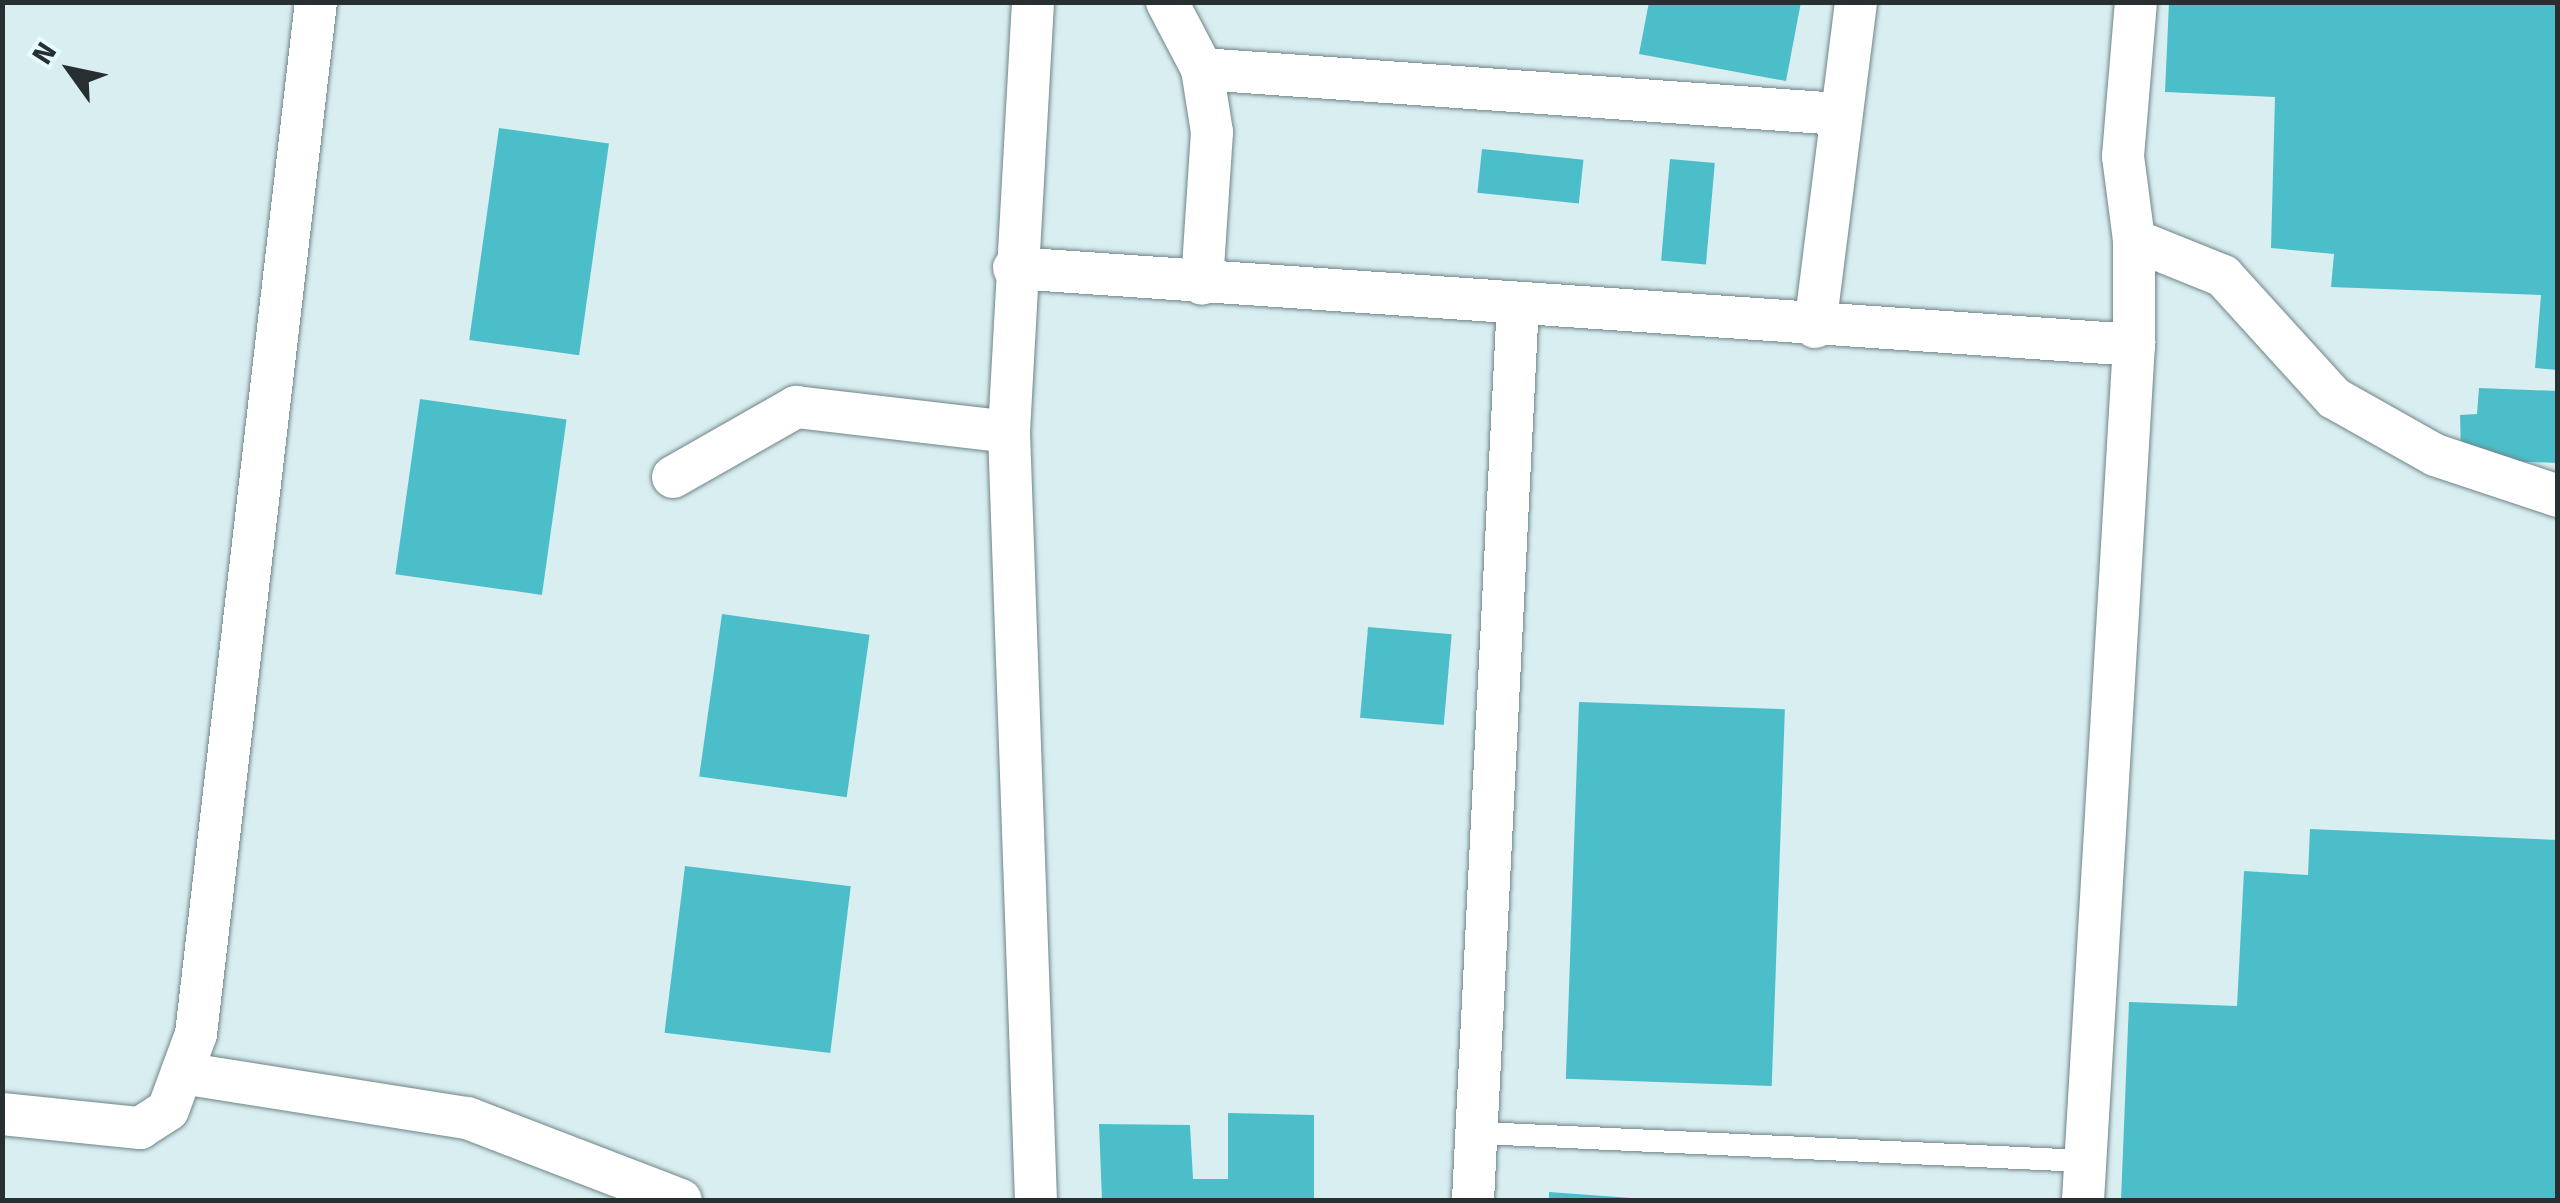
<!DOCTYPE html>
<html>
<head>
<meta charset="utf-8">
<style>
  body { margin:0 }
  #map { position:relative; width:2560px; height:1203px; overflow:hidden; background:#d8eef1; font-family:"Fira Sans",sans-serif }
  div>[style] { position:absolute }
  .building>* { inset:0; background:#4cbeca; transform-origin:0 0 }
  .roads { filter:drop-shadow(0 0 2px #708486) drop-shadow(0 0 2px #708486) }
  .lane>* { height:22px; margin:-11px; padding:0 11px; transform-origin:11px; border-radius:11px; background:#fff }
  .street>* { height:42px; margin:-21px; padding:0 21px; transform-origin:21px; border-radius:21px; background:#fff }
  span { translate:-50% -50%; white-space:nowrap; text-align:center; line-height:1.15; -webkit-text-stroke:10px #e5fcfe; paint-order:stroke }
  .frame { position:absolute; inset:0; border:5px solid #272f30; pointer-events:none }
  .north { position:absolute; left:20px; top:20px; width:100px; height:100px; -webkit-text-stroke:8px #e5fcfe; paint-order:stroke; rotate:303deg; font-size:28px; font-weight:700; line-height:40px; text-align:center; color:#272f30 }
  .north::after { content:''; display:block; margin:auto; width:35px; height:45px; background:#272f30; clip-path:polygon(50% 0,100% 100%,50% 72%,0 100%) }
</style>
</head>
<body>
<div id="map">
  <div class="building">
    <i style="clip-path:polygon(1649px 2px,1801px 2px,1786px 81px,1639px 54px)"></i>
    <i style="clip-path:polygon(2169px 2px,2558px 2px,2558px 370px,2535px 368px,2541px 295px,2331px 287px,2334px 254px,2271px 248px,2275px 97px,2165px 92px)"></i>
    <i style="left:499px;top:128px;width:111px;height:214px;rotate:8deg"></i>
    <i style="left:1482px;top:149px;width:102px;height:44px;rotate:6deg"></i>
    <i style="left:1670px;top:159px;width:45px;height:102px;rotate:5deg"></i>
    <i style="clip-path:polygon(2479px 388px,2558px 391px,2558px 463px,2478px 460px,2461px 452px,2460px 415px,2477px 414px)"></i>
    <i style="left:420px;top:399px;width:148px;height:177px;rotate:8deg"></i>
    <i style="left:722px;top:614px;width:149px;height:164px;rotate:8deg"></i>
    <i style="left:1368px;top:627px;width:84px;height:91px;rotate:5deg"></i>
    <i style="left:1579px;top:702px;width:206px;height:377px;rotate:2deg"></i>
    <i style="clip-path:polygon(2310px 829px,2558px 840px,2558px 1200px,2121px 1200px,2129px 1002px,2237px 1006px,2244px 871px,2308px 875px)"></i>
    <i style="left:685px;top:866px;width:167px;height:168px;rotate:7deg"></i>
    <i style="clip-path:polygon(1228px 1113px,1314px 1115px,1314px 1200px,1102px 1200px,1099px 1124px,1190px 1125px,1193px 1179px,1228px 1179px)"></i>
    <i style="clip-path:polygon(1549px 1192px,1631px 1198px,1630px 1200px,1549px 1200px)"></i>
  </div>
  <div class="roads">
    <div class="lane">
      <i style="left:1481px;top:1133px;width:604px;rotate:2.66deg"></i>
    </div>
    <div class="street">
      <i style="left:1033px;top:2px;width:431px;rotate:93.2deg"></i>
      <i style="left:1009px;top:432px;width:768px;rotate:87.99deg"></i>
      <i style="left:1167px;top:2px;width:76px;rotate:62.4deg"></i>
      <i style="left:1202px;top:69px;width:64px;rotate:81deg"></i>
      <i style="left:1212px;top:132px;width:152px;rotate:93.8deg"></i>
      <i style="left:1202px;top:69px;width:639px;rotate:4.04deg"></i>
      <i style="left:2134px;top:240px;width:96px;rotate:22deg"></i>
      <i style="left:2223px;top:276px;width:165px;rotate:47.7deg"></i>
      <i style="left:2334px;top:398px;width:116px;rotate:29.4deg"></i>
      <i style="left:2435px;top:455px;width:130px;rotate:18.4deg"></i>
      <i style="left:1014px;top:268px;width:1123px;rotate:3.93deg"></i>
      <i style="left:1815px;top:327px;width:328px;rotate:-82.8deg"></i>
      <i style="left:673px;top:477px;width:142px;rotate:-29.6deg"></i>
      <i style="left:796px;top:407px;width:214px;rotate:6.7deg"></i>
      <i style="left:182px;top:1073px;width:289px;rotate:9deg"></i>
      <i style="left:467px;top:1118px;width:229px;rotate:21deg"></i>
      <i style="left:2px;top:1114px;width:139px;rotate:5.8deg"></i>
      <i style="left:140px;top:1128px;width:33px;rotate:-33deg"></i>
      <i style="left:168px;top:1110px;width:81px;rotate:-69.8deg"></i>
      <i style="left:196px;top:1034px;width:1039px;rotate:-83.37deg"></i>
      <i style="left:1473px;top:1200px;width:898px;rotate:-87.13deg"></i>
      <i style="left:2083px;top:1200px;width:857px;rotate:-86.59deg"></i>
      <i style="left:2134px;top:345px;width:105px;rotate:-90deg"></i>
      <i style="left:2134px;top:240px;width:85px;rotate:-97.5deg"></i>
      <i style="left:2123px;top:156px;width:155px;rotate:-85.2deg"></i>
    </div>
  </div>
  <div class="frame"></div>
  <div class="north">N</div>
</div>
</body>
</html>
